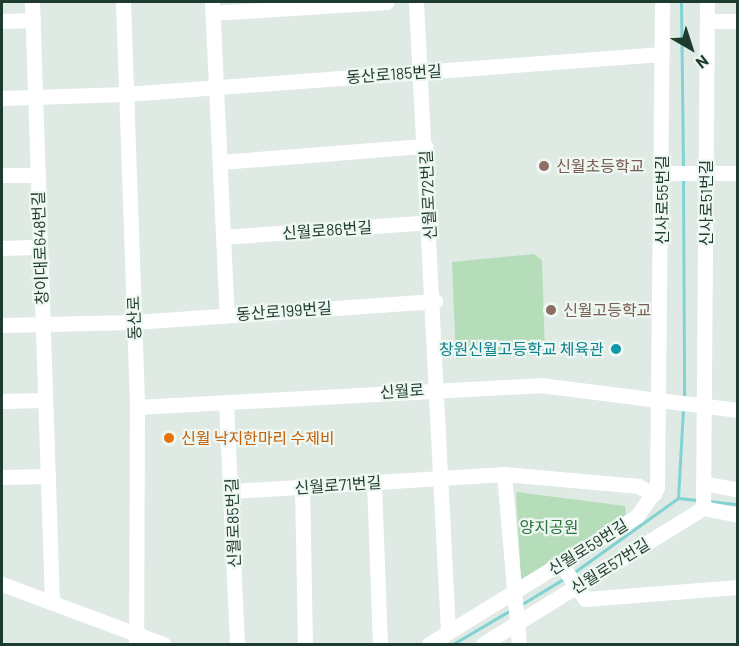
<!DOCTYPE html>
<html>
<head>
<meta charset="utf-8">
<style>
  body { margin:0 }
  #map { position:relative; width:739px; height:646px; overflow:hidden; background:#deeae3; font-family:Barlow,"Noto Sans KR",sans-serif }
  div>[style] { position:absolute }
  .green>* { inset:0; background:#b5ddba }
  .stream>* { height:3px; margin:-1.5px; padding:0 1.5px; transform-origin:1.5px; border-radius:1.5px; background:#82d2d3 }
  .minor>* { height:15px; margin:-7.5px; padding:0 7.5px; transform-origin:7.5px; border-radius:7.5px; background:#fff }
  .dots>* { width:16px; height:16px; translate:-50% -50%; box-sizing:border-box; border:3px solid #eef7f1; border-radius:50% }
  span { translate:-50% -50%; white-space:nowrap; text-align:center; line-height:1.15; -webkit-text-stroke:4.5px #eef7f1; paint-order:stroke }
  .street-label { font-size:16px; color:#1e3b2f }
  .education-label { font-size:16px; color:#785e54 }
  .left { translate:0 -50%; text-align:left }
  .culture-label { font-size:16px; color:#0d838f }
  .right { translate:-100% -50%; text-align:right }
  .food-label { font-size:16px; color:#c56008 }
  .park-label { font-size:16px; color:#27733a }
  .frame { position:absolute; inset:0; border:3px solid #1e3b2f; pointer-events:none }
  .north { position:absolute; left:661px; top:18px; width:60px; height:60px; -webkit-text-stroke:4px #eef7f1; paint-order:stroke; rotate:141deg; font-size:16px; font-weight:700; line-height:24px; text-align:center; color:#1e3b2f }
  .north::after { content:''; display:block; margin:auto; width:21px; height:27px; background:#1e3b2f; clip-path:polygon(50% 0,100% 100%,50% 72%,0 100%) }
</style>
</head>
<body>
<div id="map">
  <div class="green">
    <i style="clip-path:polygon(534px 254px,542px 260px,545px 355px,456px 359px,452px 262px)"></i>
    <i style="clip-path:polygon(516px 492px,625px 506px,626px 516px,521px 580px)"></i>
  </div>
  <div class="stream">
    <i style="left:681px;top:2px;width:166px;rotate:89.3deg"></i>
    <i style="left:683px;top:178px;width:221px;rotate:89.7deg"></i>
    <i style="left:678px;top:498px;width:19px;rotate:6deg"></i>
    <i style="left:707px;top:501px;width:31px;rotate:6deg"></i>
    <i style="left:573px;top:573px;width:129px;rotate:-35.5deg"></i>
    <i style="left:678px;top:498px;width:89px;rotate:-86.8deg"></i>
    <i style="left:522px;top:604px;width:50px;rotate:-31.2deg"></i>
    <i style="left:453px;top:644px;width:67px;rotate:-30.4deg"></i>
  </div>
  <div class="minor">
    <i style="left:32px;top:2px;width:601px;rotate:88.09deg"></i>
    <i style="left:123px;top:2px;width:405px;rotate:88deg"></i>
    <i style="left:137px;top:407px;width:237px;rotate:90.2deg"></i>
    <i style="left:212px;top:2px;width:314px;rotate:87.3deg"></i>
    <i style="left:416px;top:2px;width:631px;rotate:87.09deg"></i>
    <i style="left:213px;top:13px;width:174px;rotate:-3.6deg"></i>
    <i style="left:2px;top:21px;width:31px;rotate:-2deg"></i>
    <i style="left:707px;top:21px;width:31px"></i>
    <i style="left:2px;top:98px;width:124px;rotate:-1.8deg"></i>
    <i style="left:126px;top:94px;width:537px;rotate:-4.27deg"></i>
    <i style="left:220px;top:162px;width:206px;rotate:-4.5deg"></i>
    <i style="left:662px;top:173px;width:76px"></i>
    <i style="left:2px;top:175px;width:36px"></i>
    <i style="left:223px;top:237px;width:208px;rotate:-4.1deg"></i>
    <i style="left:2px;top:248px;width:38px;rotate:-2deg"></i>
    <i style="left:2px;top:325px;width:132px;rotate:-1.3deg"></i>
    <i style="left:134px;top:322px;width:302px;rotate:-4deg"></i>
    <i style="left:2px;top:401px;width:43px;rotate:-1.3deg"></i>
    <i style="left:226px;top:402px;width:242px;rotate:87.4deg"></i>
    <i style="left:137px;top:407px;width:404px;rotate:-3.1deg"></i>
    <i style="left:540px;top:385px;width:200px;rotate:7.2deg"></i>
    <i style="left:504px;top:474px;width:171px;rotate:85deg"></i>
    <i style="left:2px;top:477px;width:46px;rotate:-1.2deg"></i>
    <i style="left:374px;top:482px;width:162px;rotate:87.9deg"></i>
    <i style="left:703px;top:483px;width:36px;rotate:11deg"></i>
    <i style="left:302px;top:487px;width:157px;rotate:88.9deg"></i>
    <i style="left:233px;top:491px;width:272px;rotate:-3.6deg"></i>
    <i style="left:504px;top:474px;width:135px;rotate:5.1deg"></i>
    <i style="left:638px;top:486px;width:18px;rotate:27deg"></i>
    <i style="left:703px;top:508px;width:36px;rotate:11deg"></i>
    <i style="left:561px;top:564px;width:42px;rotate:55.6deg"></i>
    <i style="left:585px;top:599px;width:153px;rotate:-4.5deg"></i>
    <i style="left:2px;top:584px;width:172px;rotate:20.4deg"></i>
    <i style="left:429px;top:644px;width:244px;rotate:-31.6deg"></i>
    <i style="left:637px;top:516px;width:35px;rotate:-55deg"></i>
    <i style="left:657px;top:487px;width:485px;rotate:-89.4deg"></i>
    <i style="left:483px;top:644px;width:259px;rotate:-31.7deg"></i>
    <i style="left:703px;top:508px;width:506px;rotate:-89.55deg"></i>
  </div>
  <div class="dots">
    <i style="left:544px;top:166px;background:#8d6e63"></i>
    <i style="left:551px;top:310px;background:#8d6e63"></i>
    <i style="left:616px;top:349px;background:#0f9aa8"></i>
    <i style="left:169px;top:438px;background:#e8710a"></i>
  </div>
  <div class="street-label">
    <span style="left:394px;top:74px;rotate:-4deg">동산로185번길</span>
    <span style="left:428px;top:195px;rotate:-93deg">신월로72번길</span>
    <span style="left:662px;top:200px;rotate:-90deg">신사로55번길</span>
    <span style="left:706px;top:203px;rotate:-90deg">신사로51번길</span>
    <span style="left:327px;top:230px;rotate:-4deg">신월로86번길</span>
    <span style="left:40px;top:248px;rotate:-92deg">창이대로648번길</span>
    <span style="left:284px;top:311px;rotate:-4deg">동산로199번길</span>
    <span style="left:134px;top:318px;rotate:-92deg">동산로</span>
    <span style="left:402px;top:391px;rotate:-4deg">신월로</span>
    <span style="left:338px;top:485px;rotate:-4deg">신월로71번길</span>
    <span style="left:233px;top:523px;rotate:-92deg">신월로85번길</span>
    <span style="left:588px;top:547px;rotate:-32deg">신월로59번길</span>
    <span style="left:610px;top:566px;rotate:-32deg">신월로57번길</span>
  </div>
  <div class="education-label">
    <span class="left" style="left:556px;top:166px">신월초등학교</span>
    <span class="left" style="left:563px;top:310px">신월고등학교</span>
  </div>
  <div class="culture-label">
    <span class="right" style="left:604px;top:349px">창원신월고등학교 체육관</span>
  </div>
  <div class="food-label">
    <span class="left" style="left:181px;top:438px">신월 낙지한마리 수제비</span>
  </div>
  <div class="park-label">
    <span style="left:549px;top:527px">양지공원</span>
  </div>
  <div class="frame"></div>
  <div class="north">N</div>
</div>
</body>
</html>
